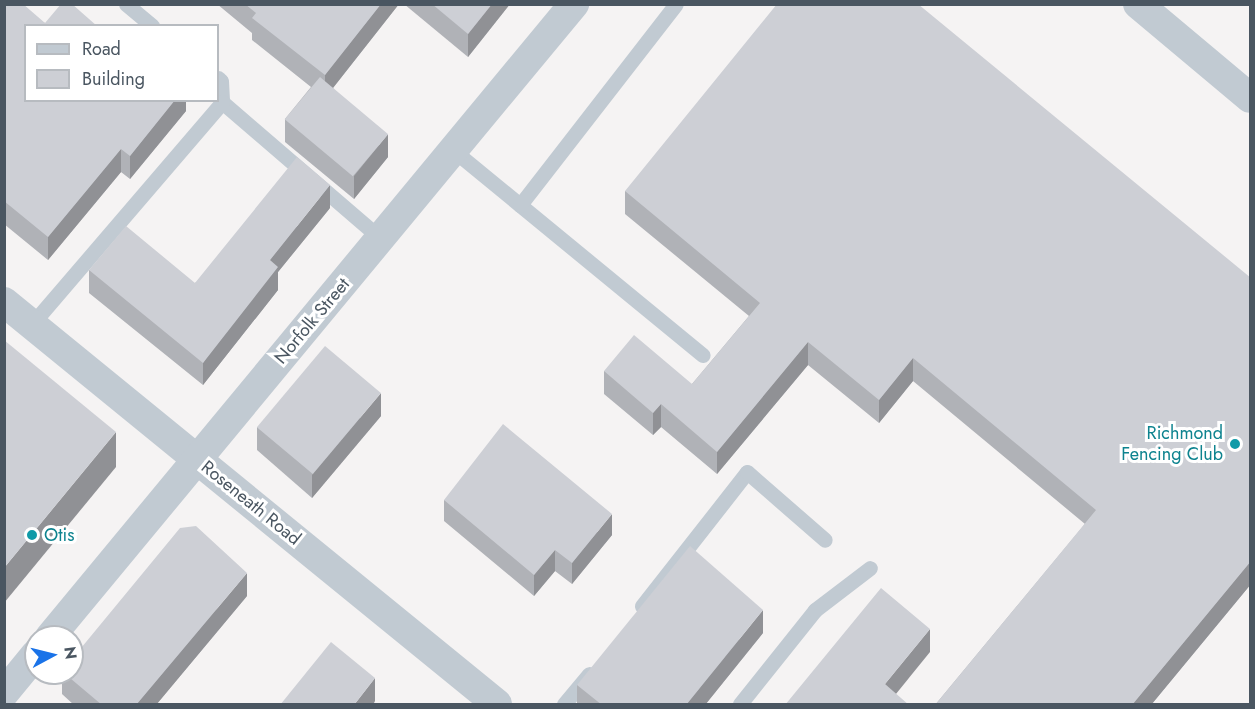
<!DOCTYPE html>
<html>
<head>
<meta charset="utf-8">
<style>
  body { margin:0 }
  #map { position:relative; width:1255px; height:709px; overflow:hidden; background:#f5f3f3; font-family:Jost,sans-serif }
  div>[style] { position:absolute }
  .lane>* { height:15px; margin:-7.5px; padding:0 7.5px; transform-origin:7.5px; border-radius:7.5px; background:#c1cad2 }
  .street>* { height:30px; margin:-15px; padding:0 15px; transform-origin:15px; border-radius:15px; background:#c1cad2 }
  .wall>* { inset:0; background:#b0b2b7 }
  .shaded-wall>* { inset:0; background:#909195 }
  .building>* { inset:0; background:#cdcfd5; transform-origin:0 0 }
  .dots>* { width:16px; height:16px; translate:-50% -50%; box-sizing:border-box; border:3px solid #fff; border-radius:50% }
  span { translate:-50% -50%; white-space:nowrap; text-align:center; line-height:1.15; -webkit-text-stroke:6px #fff; paint-order:stroke }
  .street-label { font-size:18px; color:#4a5661 }
  .culture-label { font-size:18px; color:#0d838f }
  .right { translate:-100% -50%; text-align:right }
  .left { translate:0 -50%; text-align:left }
  .frame { position:absolute; inset:0; border:6px solid #4a5661; pointer-events:none }
  .legend { position:absolute; left:24px; top:24px; width:195px; height:78px; box-sizing:border-box; background:#fff; border:2px solid #b7bbc0; margin:0; padding:8px 10px; list-style:none; font-size:18px; color:#4a5661 }
  .legend li { display:flex; align-items:center; gap:12px; height:30px }
  .legend b { width:30px; border:2px solid #b7bbc0 }
  .north { position:absolute; left:24px; top:625px; width:60px; height:60px; box-sizing:border-box; background:#fff; border:2px solid #b7bbc0; border-radius:50%; rotate:83deg; font-size:16px; font-weight:700; line-height:24px; text-align:center; color:#4a5661 }
  .north::after { content:''; display:block; margin:auto; width:21px; height:27px; background:#1a73e8; clip-path:polygon(50% 0,100% 100%,50% 72%,0 100%) }
</style>
</head>
<body>
<div id="map">
  <div class="lane">
    <i style="left:126px;top:4px;width:34px;rotate:40deg"></i>
    <i style="left:218px;top:78px;width:4px;rotate:45deg"></i>
    <i style="left:221px;top:81px;width:21px;rotate:87deg"></i>
    <i style="left:222px;top:102px;width:210px;rotate:40.7deg"></i>
    <i style="left:453px;top:150px;width:323px;rotate:39.4deg"></i>
    <i style="left:520px;top:205px;width:254px;rotate:-52.2deg"></i>
    <i style="left:32px;top:324px;width:292px;rotate:-49.4deg"></i>
    <i style="left:642px;top:606px;width:170px;rotate:-51.9deg"></i>
    <i style="left:747px;top:472px;width:103px;rotate:41.1deg"></i>
    <i style="left:564px;top:704px;width:39px;rotate:-50deg"></i>
    <i style="left:740px;top:704px;width:120px;rotate:-51.4deg"></i>
    <i style="left:815px;top:610px;width:69px;rotate:-37.4deg"></i>
  </div>
  <div class="street">
    <i style="left:1138px;top:4px;width:146px;rotate:40deg"></i>
    <i style="left:4px;top:302px;width:636px;rotate:39.19deg"></i>
    <i style="left:50px;top:637px;width:822px;rotate:-50.38deg"></i>
    <i style="left:4px;top:693px;width:50px;rotate:-50.6deg"></i>
  </div>
  <div class="wall">
    <i style="clip-path:polygon(4px 4px,45px 23px,186px 100px,186px 111px,130px 179px,121px 172px,48px 260px,4px 224px)"></i>
    <i style="clip-path:polygon(217px 4px,399px 4px,333px 88px,388px 157px,354px 199px,285px 142px,285px 119px,311px 87px,252px 40px,252px 33px)"></i>
    <i style="clip-path:polygon(404px 4px,510px 4px,468px 57px)"></i>
    <i style="clip-path:polygon(625px 191px,1251px 278px,1251px 584px,1151px 705px,935px 705px,1085px 524px,913px 381px,879px 423px,808px 365px,717px 474px,661px 427px,653px 435px,604px 394px,604px 371px,692px 384px,749px 316px,625px 214px)"></i>
    <i style="clip-path:polygon(330px 208px,278px 272px,278px 290px,203px 385px,89px 293px,89px 270px,195px 283px)"></i>
    <i style="clip-path:polygon(381px 416px,312px 498px,257px 450px,257px 427px)"></i>
    <i style="clip-path:polygon(444px 500px,612px 535px,572px 584px,555px 571px,534px 596px,444px 521px)"></i>
    <i style="clip-path:polygon(247px 596px,156px 705px,74px 705px,62px 694px,62px 673px,72px 673px)"></i>
    <i style="clip-path:polygon(763px 633px,705px 705px,577px 705px,577px 685px)"></i>
  </div>
  <div class="shaded-wall">
    <i style="clip-path:polygon(381px 4px,399px 4px,325px 98px,325px 75px)"></i>
    <i style="clip-path:polygon(492px 4px,510px 4px,468px 57px,468px 34px)"></i>
    <i style="clip-path:polygon(175px 100px,186px 100px,186px 111px,130px 179px,130px 156px)"></i>
    <i style="clip-path:polygon(388px 134px,388px 157px,354px 199px,354px 176px)"></i>
    <i style="clip-path:polygon(121px 149px,121px 172px,48px 260px,48px 237px)"></i>
    <i style="clip-path:polygon(330px 185px,330px 208px,278px 272px,278px 290px,203px 385px,203px 363px,270px 260px)"></i>
    <i style="clip-path:polygon(808px 342px,808px 365px,717px 474px,717px 452px)"></i>
    <i style="clip-path:polygon(913px 358px,913px 381px,879px 423px,879px 400px)"></i>
    <i style="clip-path:polygon(381px 393px,381px 416px,312px 498px,312px 475px)"></i>
    <i style="clip-path:polygon(661px 404px,661px 427px,653px 435px,653px 413px)"></i>
    <i style="clip-path:polygon(116px 432px,116px 467px,4px 603px,4px 568px)"></i>
    <i style="clip-path:polygon(612px 514px,612px 535px,572px 584px,572px 563px)"></i>
    <i style="clip-path:polygon(555px 550px,555px 571px,534px 596px,534px 575px)"></i>
    <i style="clip-path:polygon(1251px 561px,1251px 584px,1151px 705px,1132px 705px)"></i>
    <i style="clip-path:polygon(247px 573px,247px 596px,156px 705px,136px 705px)"></i>
    <i style="clip-path:polygon(763px 610px,763px 633px,705px 705px,686px 705px)"></i>
    <i style="clip-path:polygon(930px 629px,930px 652px,887px 705px,885px 684px)"></i>
    <i style="clip-path:polygon(375px 678px,375px 701px,373px 705px,354px 705px)"></i>
  </div>
  <div class="building">
    <i style="clip-path:polygon(4px 4px,23px 4px,45px 23px,61px 4px,72px 4px,97px 26px,26px 26px,26px 100px,175px 100px,130px 156px,121px 149px,48px 237px,4px 201px)"></i>
    <i style="clip-path:polygon(245px 4px,381px 4px,325px 75px,252px 18px,256px 13px)"></i>
    <i style="clip-path:polygon(432px 4px,492px 4px,468px 34px)"></i>
    <i style="clip-path:polygon(777px 4px,918px 4px,1251px 278px,1251px 561px,1132px 705px,935px 705px,1096px 510px,913px 358px,879px 400px,808px 342px,717px 452px,661px 404px,653px 413px,604px 371px,634px 335px,692px 384px,760px 303px,625px 191px)"></i>
    <i style="left:320px;top:77px;width:89px;height:55px;rotate:40deg"></i>
    <i style="clip-path:polygon(297px 157px,330px 185px,270px 260px,278px 267px,203px 363px,89px 270px,126px 226px,195px 283px)"></i>
    <i style="clip-path:polygon(4px 340px,116px 432px,4px 568px)"></i>
    <i style="left:325px;top:346px;width:73px;height:106px;rotate:40deg"></i>
    <i style="clip-path:polygon(503px 424px,612px 514px,572px 563px,555px 550px,534px 575px,444px 500px)"></i>
    <i style="clip-path:polygon(196px 526px,247px 573px,136px 705px,102px 705px,64px 673px,72px 673px,72px 659px,180px 528px)"></i>
    <i style="clip-path:polygon(690px 546px,763px 610px,686px 705px,602px 705px,577px 685px)"></i>
    <i style="clip-path:polygon(881px 588px,930px 629px,885px 684px,909px 705px,785px 705px)"></i>
    <i style="clip-path:polygon(331px 642px,375px 678px,354px 705px,280px 705px)"></i>
  </div>
  <div class="dots">
    <i style="left:1235px;top:444px;background:#0f9aa8"></i>
    <i style="left:32px;top:535px;background:#0f9aa8"></i>
  </div>
  <div class="street-label">
    <span style="left:312px;top:321px;rotate:-50deg">Norfolk Street</span>
    <span style="left:251px;top:503px;rotate:39deg">Roseneath Road</span>
  </div>
  <div class="culture-label">
    <span class="right" style="left:1223px;top:444px">Richmond<br>Fencing Club</span>
    <span class="left" style="left:44px;top:535px">Otis</span>
  </div>
  <div class="frame"></div>
  <ul class="legend">
  <li><b style="height:8px;background:#c1cad2"></b>Road</li>
  <li><b style="height:16px;background:#cdcfd5"></b>Building</li>
  </ul>
  <div class="north">N</div>
</div>
</body>
</html>
